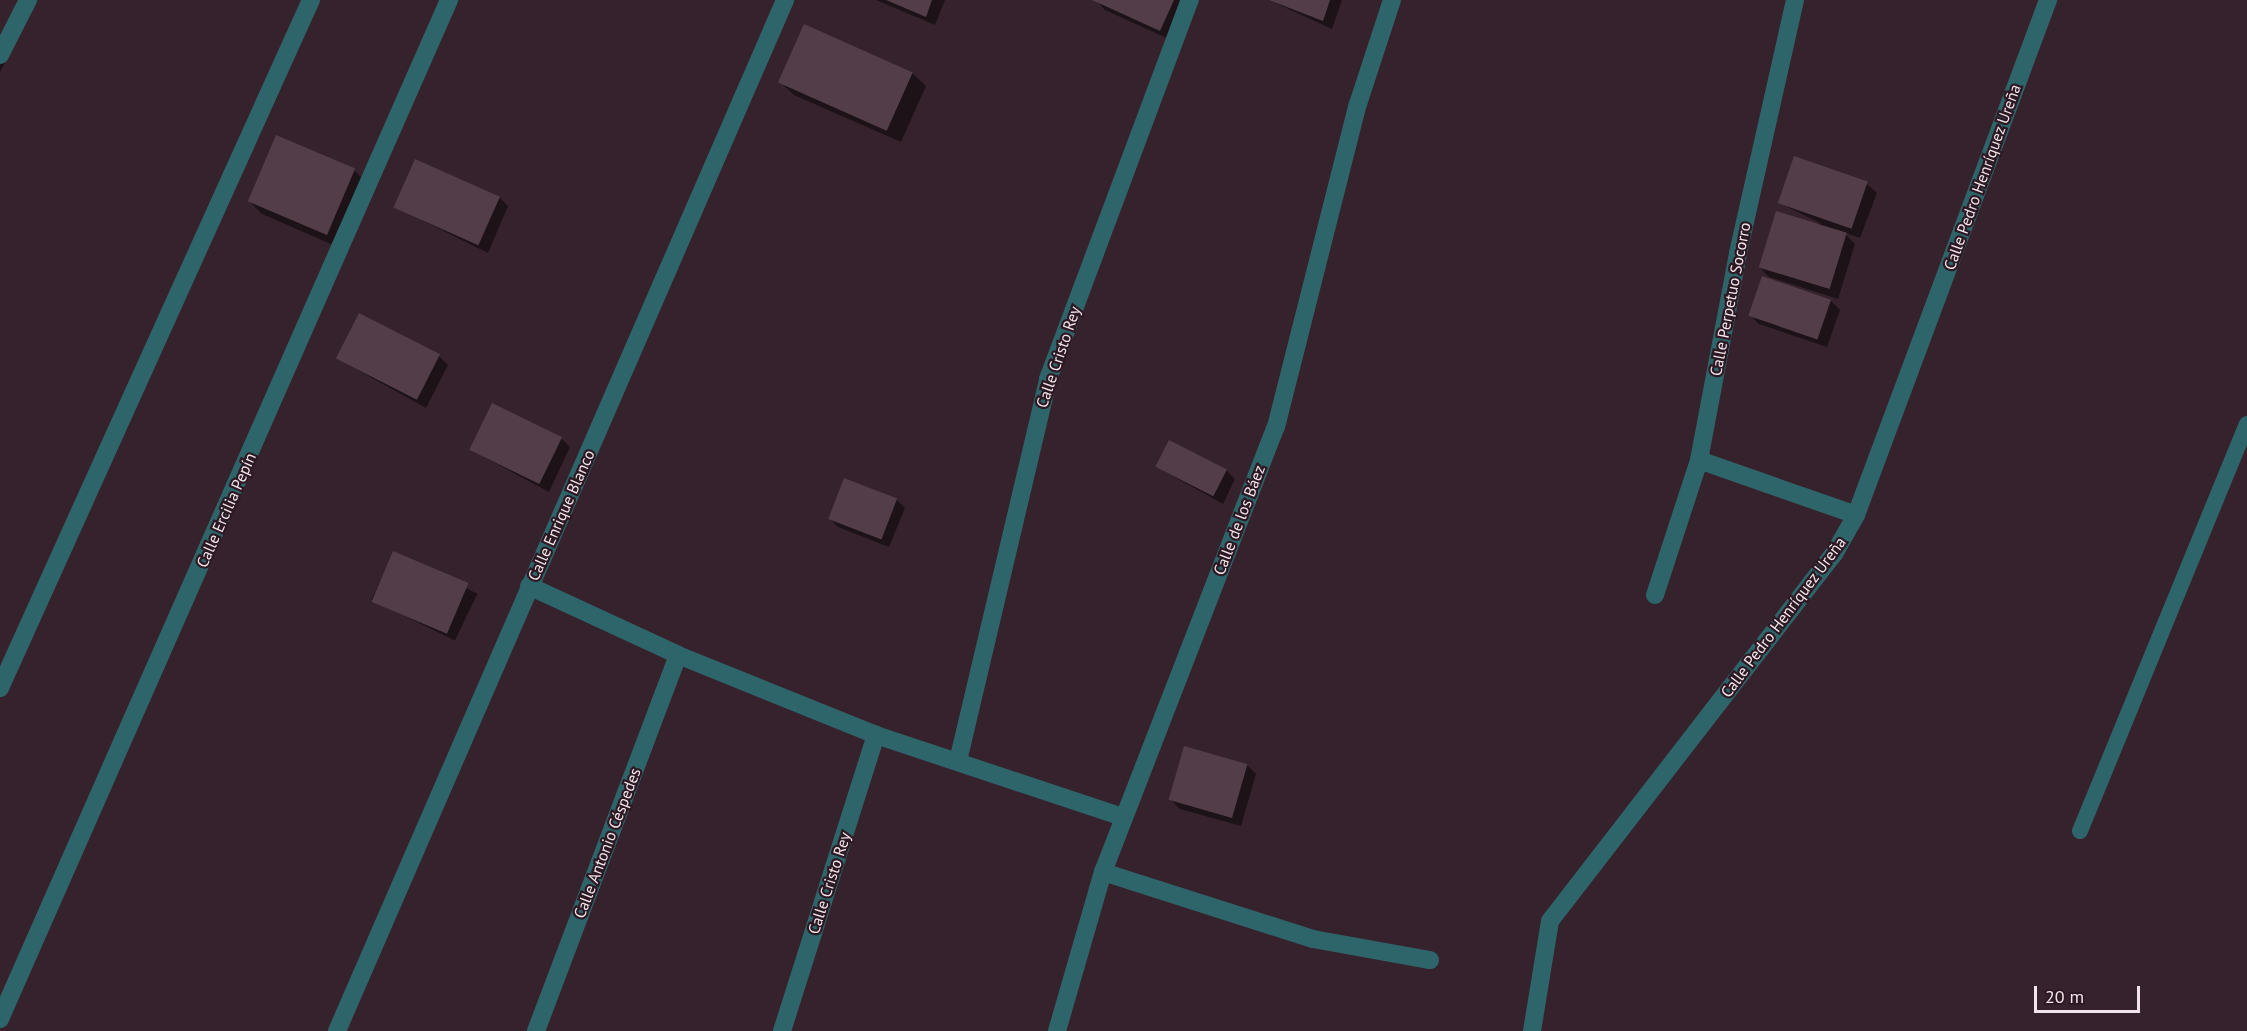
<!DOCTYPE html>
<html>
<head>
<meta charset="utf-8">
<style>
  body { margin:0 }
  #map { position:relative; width:2247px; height:1031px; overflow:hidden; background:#36222c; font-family:"PT Sans",sans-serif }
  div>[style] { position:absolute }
  .shadow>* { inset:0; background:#0007; transform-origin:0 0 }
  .building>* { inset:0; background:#533d48; transform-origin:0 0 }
  .lane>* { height:16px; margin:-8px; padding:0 8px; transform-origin:8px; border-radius:8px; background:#2e656a }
  .street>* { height:18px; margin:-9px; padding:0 9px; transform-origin:9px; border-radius:9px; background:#2e656a }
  span { translate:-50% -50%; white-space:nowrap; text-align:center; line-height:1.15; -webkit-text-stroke:4.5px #2c1923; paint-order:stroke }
  .street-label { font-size:16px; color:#f2e4ea }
  .scale { position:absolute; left:2034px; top:986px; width:106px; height:27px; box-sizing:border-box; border:3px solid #f2e4ea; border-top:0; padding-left:8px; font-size:18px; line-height:21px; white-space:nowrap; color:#f2e4ea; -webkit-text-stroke:4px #2c1923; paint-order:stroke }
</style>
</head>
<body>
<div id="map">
  <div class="shadow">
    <i style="clip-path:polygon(876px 0,945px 0,935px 25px)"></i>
    <i style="clip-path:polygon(1096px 0,1187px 0,1169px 39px,1105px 10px)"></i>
    <i style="clip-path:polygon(1269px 0,1342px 0,1332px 29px)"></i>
    <i style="clip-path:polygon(0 52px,7px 59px,0 72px)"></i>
    <i style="clip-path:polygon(912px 73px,926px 86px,901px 142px,794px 95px,780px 82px)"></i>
    <i style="clip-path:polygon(1795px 158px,1867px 184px,1877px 193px,1860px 238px,1843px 232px,1855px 244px,1838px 299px,1769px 277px,1760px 268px,1820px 223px,1779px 203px)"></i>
    <i style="clip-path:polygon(354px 170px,367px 184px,340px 248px,262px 214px,249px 201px)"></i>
    <i style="clip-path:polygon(499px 197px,508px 206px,488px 253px,395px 207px)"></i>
    <i style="clip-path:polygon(1831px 301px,1840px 310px,1827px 347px,1759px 324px,1750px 315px)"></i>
    <i style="clip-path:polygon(439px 356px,448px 365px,426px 408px,338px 359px)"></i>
    <i style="clip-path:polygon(561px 438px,570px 447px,549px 492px,471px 450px)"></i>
    <i style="clip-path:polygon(1157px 467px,1226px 470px,1235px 479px,1223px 504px)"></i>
    <i style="clip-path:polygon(896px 499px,905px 508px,889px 547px,838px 527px,829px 518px)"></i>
    <i style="left:394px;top:553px;width:93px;height:52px;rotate:26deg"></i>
    <i style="clip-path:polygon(1247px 765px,1256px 774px,1241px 826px,1180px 809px,1171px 800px)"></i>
  </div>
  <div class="building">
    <i style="clip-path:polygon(886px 0,932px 0,926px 17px)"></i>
    <i style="clip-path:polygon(1092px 0,1174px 0,1160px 31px)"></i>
    <i style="clip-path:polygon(1269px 0,1330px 0,1323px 21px)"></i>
    <i style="left:804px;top:24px;width:119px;height:64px;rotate:24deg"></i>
    <i style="left:276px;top:135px;width:86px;height:72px;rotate:23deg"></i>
    <i style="left:1794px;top:156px;width:78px;height:50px;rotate:19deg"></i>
    <i style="left:415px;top:159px;width:93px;height:53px;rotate:24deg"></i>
    <i style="left:1776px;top:211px;width:74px;height:59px;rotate:17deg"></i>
    <i style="left:1762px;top:276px;width:73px;height:42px;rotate:19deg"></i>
    <i style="left:359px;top:313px;width:91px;height:51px;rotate:27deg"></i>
    <i style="left:492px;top:403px;width:78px;height:52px;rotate:26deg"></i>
    <i style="left:1169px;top:440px;width:65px;height:30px;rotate:27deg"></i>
    <i style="left:844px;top:478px;width:57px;height:44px;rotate:21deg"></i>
    <i style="left:393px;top:551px;width:82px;height:55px;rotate:23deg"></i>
    <i style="left:1184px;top:746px;width:66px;height:56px;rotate:16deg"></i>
  </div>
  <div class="lane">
    <i style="left:2080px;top:831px;width:440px;rotate:-67.7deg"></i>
  </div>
  <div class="street">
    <i style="left:0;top:55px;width:62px;rotate:-63deg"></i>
    <i style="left:1699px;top:460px;width:166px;rotate:19.3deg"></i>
    <i style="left:529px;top:586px;width:164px;rotate:24.8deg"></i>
    <i style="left:678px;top:655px;width:214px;rotate:22deg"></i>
    <i style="left:876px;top:735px;width:260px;rotate:18.4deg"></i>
    <i style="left:1655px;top:595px;width:142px;rotate:-71.9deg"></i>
    <i style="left:1699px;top:460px;width:211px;rotate:-79.3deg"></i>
    <i style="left:1738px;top:253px;width:259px;rotate:-77.3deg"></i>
    <i style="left:0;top:688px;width:755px;rotate:-65.68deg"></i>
    <i style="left:958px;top:761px;width:392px;rotate:-76.7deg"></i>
    <i style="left:1048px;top:379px;width:405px;rotate:-69.5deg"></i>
    <i style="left:1103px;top:872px;width:220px;rotate:17.7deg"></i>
    <i style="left:1313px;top:939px;width:119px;rotate:10.2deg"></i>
    <i style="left:0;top:1019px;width:1114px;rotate:-66.22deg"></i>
    <i style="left:337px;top:1031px;width:1124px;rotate:-66.51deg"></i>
    <i style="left:536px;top:1031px;width:402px;rotate:-69.3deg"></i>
    <i style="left:782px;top:1031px;width:311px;rotate:-72.4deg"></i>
    <i style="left:1057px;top:1031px;width:166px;rotate:-73.9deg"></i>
    <i style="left:1103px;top:872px;width:477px;rotate:-68.8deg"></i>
    <i style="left:1276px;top:427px;width:333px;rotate:-75.8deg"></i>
    <i style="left:1358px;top:104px;width:109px;rotate:-71.9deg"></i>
    <i style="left:1532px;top:1031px;width:111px;rotate:-80.7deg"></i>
    <i style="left:1550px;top:921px;width:464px;rotate:-52.3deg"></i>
    <i style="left:1834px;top:554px;width:45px;rotate:-60.6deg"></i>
    <i style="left:1856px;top:515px;width:550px;rotate:-69.55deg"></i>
  </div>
  <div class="street-label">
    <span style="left:1982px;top:177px;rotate:-70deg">Calle Pedro Henríquez Ureña</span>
    <span style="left:1730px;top:299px;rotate:-79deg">Calle Perpetuo Socorro</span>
    <span style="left:1058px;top:357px;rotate:-71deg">Calle Cristo Rey</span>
    <span style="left:226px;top:510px;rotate:-66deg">Calle Ercilia Pepín</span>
    <span style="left:561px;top:515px;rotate:-66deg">Calle Enrique Blanco</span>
    <span style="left:1239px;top:520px;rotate:-69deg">Calle de los Báez</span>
    <span style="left:1783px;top:617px;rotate:-53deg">Calle Pedro Henríquez Ureña</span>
    <span style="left:607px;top:843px;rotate:-69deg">Calle Antonio Céspedes</span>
    <span style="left:829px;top:883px;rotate:-72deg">Calle Cristo Rey</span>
  </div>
  <div class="scale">20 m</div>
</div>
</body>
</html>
